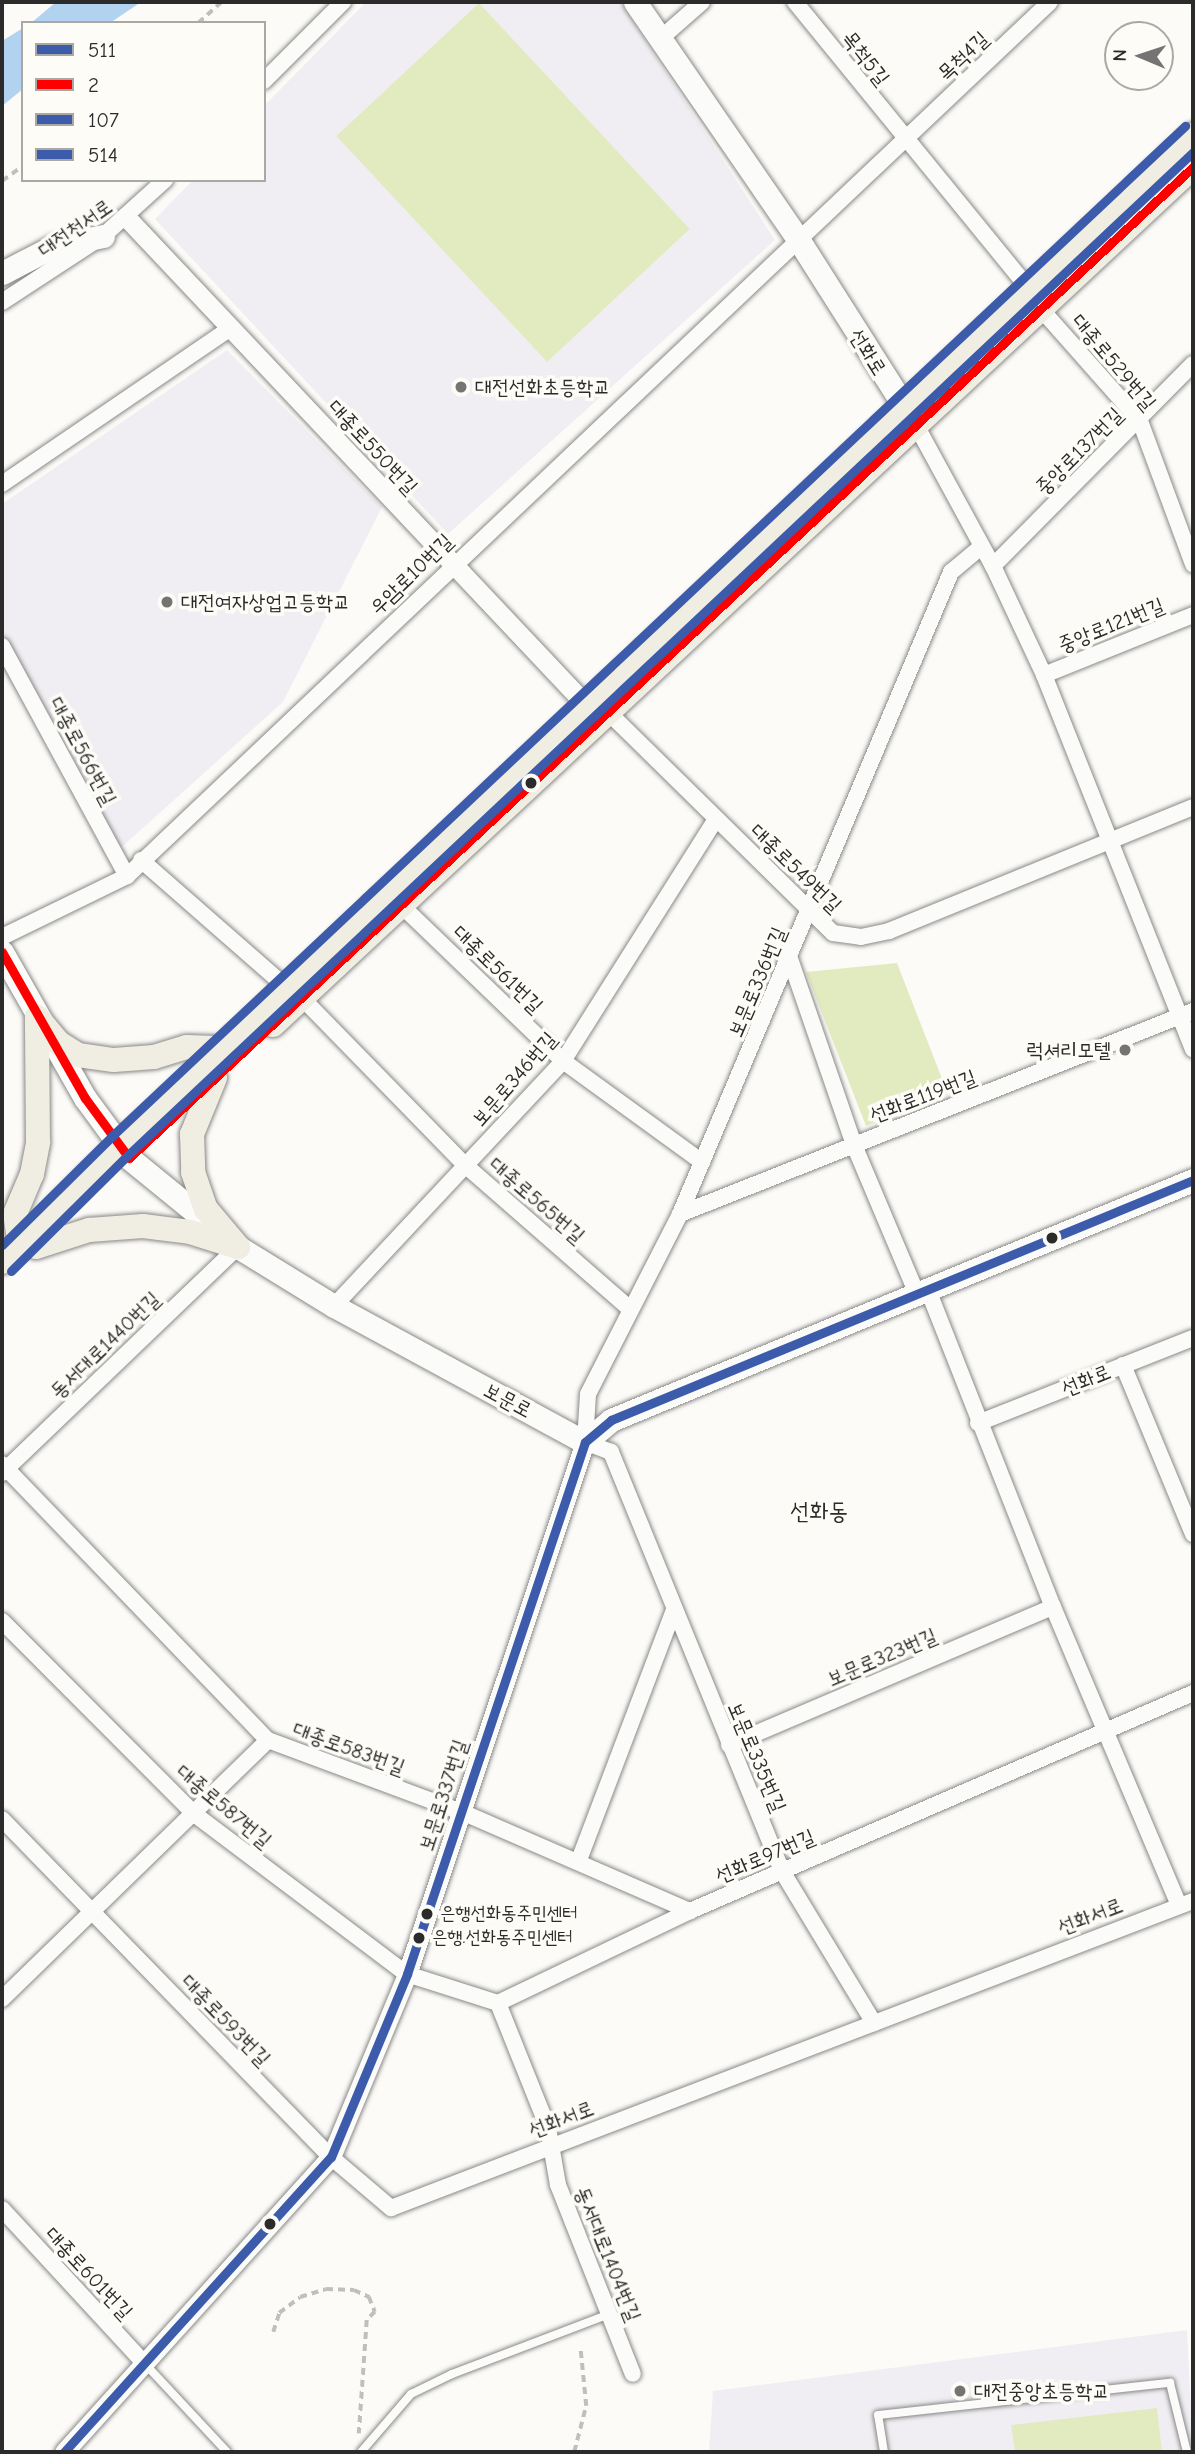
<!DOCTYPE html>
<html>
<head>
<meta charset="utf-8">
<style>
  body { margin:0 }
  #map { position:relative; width:1195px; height:2454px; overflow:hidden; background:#fcfbf8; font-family:"Comic Neue","Poor Story",sans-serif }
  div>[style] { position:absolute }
  .built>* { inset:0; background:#f1eef3 }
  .green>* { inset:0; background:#e2ebc0; transform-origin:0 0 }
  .water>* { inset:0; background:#b1d3f0 }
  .path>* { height:3.5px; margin-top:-1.75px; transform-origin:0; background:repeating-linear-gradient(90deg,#c0bfbc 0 7px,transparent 0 12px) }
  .roads { filter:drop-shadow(0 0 2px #898987) drop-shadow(0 0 2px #898987) }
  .service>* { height:8px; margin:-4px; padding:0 4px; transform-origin:4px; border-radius:4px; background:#fbfbf9 }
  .minor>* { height:16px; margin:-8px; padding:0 8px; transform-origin:8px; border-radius:8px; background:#fbfbf9 }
  .tertiary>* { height:19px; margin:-9.5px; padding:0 9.5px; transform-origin:9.5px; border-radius:9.5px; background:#fbfbf9 }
  .secondary>* { height:23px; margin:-11.5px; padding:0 11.5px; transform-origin:11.5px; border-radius:11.5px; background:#fbfbf9 }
  .primary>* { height:24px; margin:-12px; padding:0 12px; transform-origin:12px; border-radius:12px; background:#f0ede2 }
  .bus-1>* { height:9px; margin:-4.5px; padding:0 4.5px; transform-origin:4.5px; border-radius:4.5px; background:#3d5bab }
  .bus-2>* { height:9px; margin:-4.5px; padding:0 4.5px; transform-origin:4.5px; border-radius:4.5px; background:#f00 }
  .bus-3>* { height:9px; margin:-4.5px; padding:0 4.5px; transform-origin:4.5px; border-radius:4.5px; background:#3d5bab }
  .bus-4>* { height:9px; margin:-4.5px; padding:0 4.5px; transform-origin:4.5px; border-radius:4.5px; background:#3d5bab }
  .dots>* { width:19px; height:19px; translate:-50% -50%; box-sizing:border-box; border:4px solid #fdfcf7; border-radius:50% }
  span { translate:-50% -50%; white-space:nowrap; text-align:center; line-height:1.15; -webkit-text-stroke:7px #fdfcf7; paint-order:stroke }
  .bus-label { font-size:19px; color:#2b2b2b }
  .left { translate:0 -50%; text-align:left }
  .street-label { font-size:21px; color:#2b2b2b }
  .poi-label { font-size:21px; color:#2b2b2b }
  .right { translate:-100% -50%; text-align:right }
  .quarter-label { font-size:24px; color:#2b2b2b }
  .frame { position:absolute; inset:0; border:4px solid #2b2b2b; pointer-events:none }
  .legend { position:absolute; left:21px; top:21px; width:245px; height:161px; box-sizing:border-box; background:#fdfcf7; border:2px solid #a9a8a5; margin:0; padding:9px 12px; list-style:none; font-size:21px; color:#2b2b2b }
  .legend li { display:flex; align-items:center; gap:14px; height:35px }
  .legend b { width:35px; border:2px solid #a9a8a5 }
  .north { position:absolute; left:1104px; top:21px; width:70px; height:70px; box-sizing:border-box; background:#fdfcf7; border:2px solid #a9a8a5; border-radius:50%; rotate:272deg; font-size:19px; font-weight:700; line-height:28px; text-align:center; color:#2b2b2b }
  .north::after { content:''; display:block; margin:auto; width:24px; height:32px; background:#747473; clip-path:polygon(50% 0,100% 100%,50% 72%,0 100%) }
</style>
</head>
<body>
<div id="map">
  <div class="built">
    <i style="clip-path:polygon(366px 2px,620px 2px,775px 240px,448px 534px,155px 219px,193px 180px,264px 180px,264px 106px)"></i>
    <i style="clip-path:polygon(227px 350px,382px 507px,283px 702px,114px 854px,2px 630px,2px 504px)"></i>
    <i style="clip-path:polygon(1187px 2330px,1193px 2452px,709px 2452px,713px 2391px)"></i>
  </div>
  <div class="green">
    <i style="left:479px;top:3px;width:309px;height:195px;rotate:47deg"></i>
    <i style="clip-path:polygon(897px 963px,948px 1094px,866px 1126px,806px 972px)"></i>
    <i style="clip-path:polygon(1157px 2408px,1162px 2452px,1015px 2452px,1011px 2425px)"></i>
  </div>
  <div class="water">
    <i style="clip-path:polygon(56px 2px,141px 2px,110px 23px,31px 23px)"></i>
    <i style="clip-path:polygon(23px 28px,23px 89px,2px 106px,2px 41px)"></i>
  </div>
  <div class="path">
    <i style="left:198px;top:23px;width:31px;rotate:-42deg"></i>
    <i style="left:2px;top:181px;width:26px;rotate:-36deg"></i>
    <i style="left:273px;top:2332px;width:20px;rotate:-72deg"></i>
    <i style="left:279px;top:2313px;width:26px;rotate:-37deg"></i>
    <i style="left:300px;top:2297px;width:27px;rotate:-17deg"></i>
    <i style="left:326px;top:2289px;width:28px;rotate:2deg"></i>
    <i style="left:354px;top:2290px;width:17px;rotate:25deg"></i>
    <i style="left:369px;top:2297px;width:16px;rotate:68deg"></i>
    <i style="left:375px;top:2312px;width:11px;rotate:135deg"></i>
    <i style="left:367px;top:2320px;width:114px;rotate:94deg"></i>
    <i style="left:574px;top:2452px;width:48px;rotate:-75.4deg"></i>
    <i style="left:586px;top:2406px;width:60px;rotate:-95.7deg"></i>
  </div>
  <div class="roads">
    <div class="service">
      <i style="left:146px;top:2365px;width:119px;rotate:47deg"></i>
      <i style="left:361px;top:2452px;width:77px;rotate:-49.2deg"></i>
      <i style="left:411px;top:2394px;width:46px;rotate:-26deg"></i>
      <i style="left:452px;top:2374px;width:168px;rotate:-20.9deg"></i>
      <i style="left:884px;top:2452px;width:37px;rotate:-99deg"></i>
      <i style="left:878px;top:2415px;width:294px;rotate:-6.3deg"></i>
      <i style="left:1170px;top:2383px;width:71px;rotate:76.2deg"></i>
    </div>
    <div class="minor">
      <i style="left:795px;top:2px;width:370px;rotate:50.8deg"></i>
      <i style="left:660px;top:39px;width:56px;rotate:-41.4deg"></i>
      <i style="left:264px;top:81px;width:112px;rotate:-45deg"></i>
      <i style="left:2px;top:302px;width:121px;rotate:-33.2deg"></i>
      <i style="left:103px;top:236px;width:84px;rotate:-42.1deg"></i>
      <i style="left:1041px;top:309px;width:149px;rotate:48.5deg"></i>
      <i style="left:1140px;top:421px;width:153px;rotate:69.7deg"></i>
      <i style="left:916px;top:425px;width:161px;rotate:61.4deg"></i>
      <i style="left:993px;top:566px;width:120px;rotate:64.9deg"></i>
      <i style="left:1044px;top:675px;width:403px;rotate:68.3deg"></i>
      <i style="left:2px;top:484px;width:277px;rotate:-34.3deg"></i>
      <i style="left:993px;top:566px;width:284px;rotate:-45.3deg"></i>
      <i style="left:2px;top:646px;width:262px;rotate:61.5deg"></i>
      <i style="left:1044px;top:675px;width:161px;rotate:-21.9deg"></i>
      <i style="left:608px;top:712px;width:315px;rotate:44.5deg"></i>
      <i style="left:833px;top:933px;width:28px;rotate:8deg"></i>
      <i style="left:861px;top:937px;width:29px;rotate:-12deg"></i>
      <i style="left:889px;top:931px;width:328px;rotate:-22.2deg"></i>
      <i style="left:141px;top:860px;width:194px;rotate:41.2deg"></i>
      <i style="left:401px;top:905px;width:225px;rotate:43.9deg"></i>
      <i style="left:563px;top:1061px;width:172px;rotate:36deg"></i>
      <i style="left:2px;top:937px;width:139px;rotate:-26deg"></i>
      <i style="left:127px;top:876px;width:1271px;rotate:-43.44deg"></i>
      <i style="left:790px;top:959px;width:197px;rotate:71deg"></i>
      <i style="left:854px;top:1145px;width:162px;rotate:67.1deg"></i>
      <i style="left:302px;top:998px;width:233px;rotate:45.7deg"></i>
      <i style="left:465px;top:1165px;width:220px;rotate:41.1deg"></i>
      <i style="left:680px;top:1214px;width:552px;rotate:-21.59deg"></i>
      <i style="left:928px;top:1290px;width:341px;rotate:68.5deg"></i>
      <i style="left:1053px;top:1607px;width:324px;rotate:67.1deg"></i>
      <i style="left:334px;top:1306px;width:335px;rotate:-46.9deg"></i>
      <i style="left:563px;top:1061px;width:286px;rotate:-57.7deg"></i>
      <i style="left:1123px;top:1365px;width:183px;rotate:67.5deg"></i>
      <i style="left:978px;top:1423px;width:231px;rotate:-21.6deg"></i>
      <i style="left:2px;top:1464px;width:383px;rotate:46.1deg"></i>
      <i style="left:268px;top:1740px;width:207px;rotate:20.4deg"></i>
      <i style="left:462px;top:1812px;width:249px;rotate:23.5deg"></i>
      <i style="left:2px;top:1473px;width:327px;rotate:-43.8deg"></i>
      <i style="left:2px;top:1621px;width:271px;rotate:45.1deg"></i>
      <i style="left:193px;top:1813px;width:268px;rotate:37deg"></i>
      <i style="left:407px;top:1974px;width:96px;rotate:17.7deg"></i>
      <i style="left:729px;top:1745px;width:352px;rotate:-23.1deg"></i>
      <i style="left:2px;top:1819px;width:472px;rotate:45.8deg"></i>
      <i style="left:331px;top:2157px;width:79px;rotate:40.4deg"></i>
      <i style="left:391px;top:2208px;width:859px;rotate:-20.95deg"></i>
      <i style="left:579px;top:1860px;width:267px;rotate:-69.2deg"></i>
      <i style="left:2px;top:1999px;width:371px;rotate:-44.2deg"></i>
      <i style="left:498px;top:2003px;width:213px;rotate:-25.6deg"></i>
      <i style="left:690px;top:1911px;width:548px;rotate:-23.43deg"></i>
      <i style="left:498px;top:2003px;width:135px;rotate:68.2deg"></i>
      <i style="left:548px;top:2128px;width:58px;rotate:80deg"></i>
      <i style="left:558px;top:2185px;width:203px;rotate:68.4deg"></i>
      <i style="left:874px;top:2023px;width:178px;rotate:-121.2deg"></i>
      <i style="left:782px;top:1871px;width:453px;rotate:-112.2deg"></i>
      <i style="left:611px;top:1452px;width:28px;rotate:-159deg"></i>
      <i style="left:585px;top:1442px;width:48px;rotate:-86.4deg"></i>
      <i style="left:588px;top:1394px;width:202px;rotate:-62.9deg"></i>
      <i style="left:680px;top:1214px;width:697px;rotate:-67.11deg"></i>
      <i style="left:951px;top:572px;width:40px;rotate:-40deg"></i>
      <i style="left:2px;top:2209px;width:212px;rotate:47.3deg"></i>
    </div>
    <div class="tertiary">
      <i style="left:127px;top:218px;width:671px;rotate:46.69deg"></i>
      <i style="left:64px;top:2452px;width:398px;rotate:-47.9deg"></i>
      <i style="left:331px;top:2157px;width:198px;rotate:-67.4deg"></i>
      <i style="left:407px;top:1974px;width:561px;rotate:-71.5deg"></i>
    </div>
    <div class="secondary">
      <i style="left:635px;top:2px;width:288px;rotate:55.5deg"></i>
      <i style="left:798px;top:239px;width:217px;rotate:57.6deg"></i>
      <i style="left:2px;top:273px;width:59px;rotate:-27.4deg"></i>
      <i style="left:54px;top:246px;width:50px;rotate:-11.5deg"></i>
      <i style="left:2px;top:952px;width:168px;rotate:60.4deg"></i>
      <i style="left:85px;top:1098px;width:74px;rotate:53.7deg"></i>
      <i style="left:129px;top:1158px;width:141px;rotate:39.2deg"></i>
      <i style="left:238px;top:1247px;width:113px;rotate:31.6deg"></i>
      <i style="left:334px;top:1306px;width:285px;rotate:28.5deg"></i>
      <i style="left:585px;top:1442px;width:34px;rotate:-40deg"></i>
      <i style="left:611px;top:1420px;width:630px;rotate:-22.41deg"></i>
    </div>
    <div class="primary">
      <i style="left:37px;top:1017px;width:34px;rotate:50deg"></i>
      <i style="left:59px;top:1043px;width:22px;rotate:32deg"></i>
      <i style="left:78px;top:1055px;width:36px;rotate:8deg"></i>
      <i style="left:114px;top:1060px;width:40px;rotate:-4.3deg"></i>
      <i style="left:154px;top:1057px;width:34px;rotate:-17deg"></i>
      <i style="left:187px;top:1047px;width:36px;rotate:2deg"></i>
      <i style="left:273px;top:1025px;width:1258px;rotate:-43deg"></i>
      <i style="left:215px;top:1078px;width:61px;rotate:112.3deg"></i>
      <i style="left:192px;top:1134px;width:38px;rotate:88deg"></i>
      <i style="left:193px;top:1172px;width:39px;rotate:71deg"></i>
      <i style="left:206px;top:1209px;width:50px;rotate:49.9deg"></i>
      <i style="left:20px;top:1245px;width:31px;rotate:-99deg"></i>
      <i style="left:15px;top:1214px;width:43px;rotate:-67deg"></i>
      <i style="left:32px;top:1174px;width:33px;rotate:-79deg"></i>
      <i style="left:38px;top:1142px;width:125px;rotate:-90.5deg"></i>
      <i style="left:36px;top:1247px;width:56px;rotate:-17.8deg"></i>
      <i style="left:89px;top:1230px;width:54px;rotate:-4.2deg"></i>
      <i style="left:143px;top:1226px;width:47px;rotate:7.3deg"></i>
      <i style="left:190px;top:1232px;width:50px;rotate:17.4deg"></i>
      <i style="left:2px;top:1262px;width:166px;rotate:-44.8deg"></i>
      <i style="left:120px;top:1145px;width:1474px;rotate:-43.27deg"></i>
    </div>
  </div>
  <div class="bus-1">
    <i style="left:585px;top:1442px;width:34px;rotate:-40deg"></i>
    <i style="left:611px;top:1420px;width:630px;rotate:-22.41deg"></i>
    <i style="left:64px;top:2452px;width:398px;rotate:-47.9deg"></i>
    <i style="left:331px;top:2157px;width:198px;rotate:-67.4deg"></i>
    <i style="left:407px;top:1974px;width:561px;rotate:-71.5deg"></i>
  </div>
  <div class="bus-2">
    <i style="left:2px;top:952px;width:168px;rotate:60.4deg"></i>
    <i style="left:85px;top:1098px;width:74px;rotate:53.7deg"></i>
    <i style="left:129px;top:1158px;width:1454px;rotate:-42.97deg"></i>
  </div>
  <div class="bus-3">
    <i style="left:11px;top:1271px;width:166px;rotate:-44.8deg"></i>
    <i style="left:129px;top:1154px;width:1462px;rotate:-43.28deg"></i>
  </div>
  <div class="bus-4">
    <i style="left:2px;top:1245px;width:155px;rotate:-44.7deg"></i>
    <i style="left:112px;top:1136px;width:1474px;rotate:-43.27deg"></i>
  </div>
  <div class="dots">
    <i style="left:461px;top:387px;background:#747473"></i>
    <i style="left:167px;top:602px;background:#747473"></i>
    <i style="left:531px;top:783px;background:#2b2b2b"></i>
    <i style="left:1125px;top:1050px;background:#747473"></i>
    <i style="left:1052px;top:1238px;background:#2b2b2b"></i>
    <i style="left:427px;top:1914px;background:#2b2b2b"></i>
    <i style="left:419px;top:1938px;background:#2b2b2b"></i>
    <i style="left:270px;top:2224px;background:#2b2b2b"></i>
    <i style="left:960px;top:2391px;background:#747473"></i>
  </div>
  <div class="bus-label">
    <span class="left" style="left:440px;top:1914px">은행선화동주민센터</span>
    <span class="left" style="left:432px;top:1938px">은행.선화동주민센터</span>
  </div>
  <div class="street-label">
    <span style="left:963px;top:56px;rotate:-43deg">목척4길</span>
    <span style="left:866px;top:58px;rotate:52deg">목척5길</span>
    <span style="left:75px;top:228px;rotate:-35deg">대전천서로</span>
    <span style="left:868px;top:352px;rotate:58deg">선화로</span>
    <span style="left:1114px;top:362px;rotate:50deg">대종로529번길</span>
    <span style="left:373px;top:447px;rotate:47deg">대종로550번길</span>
    <span style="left:1079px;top:451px;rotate:-45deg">중앙로137번길</span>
    <span style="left:411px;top:574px;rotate:-44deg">우암로10번길</span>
    <span style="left:1111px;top:625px;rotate:-22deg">중앙로121번길</span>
    <span style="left:83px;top:751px;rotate:62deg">대종로566번길</span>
    <span style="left:796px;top:868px;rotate:44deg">대종로549번길</span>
    <span style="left:498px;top:969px;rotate:44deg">대종로561번길</span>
    <span style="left:757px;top:982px;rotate:-67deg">보문로336번길</span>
    <span style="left:514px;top:1079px;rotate:-49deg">보문로346번길</span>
    <span style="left:923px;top:1096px;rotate:-21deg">선화로119번길</span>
    <span style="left:537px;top:1200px;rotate:41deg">대종로565번길</span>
    <span style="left:105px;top:1345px;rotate:-44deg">동서대로1440번길</span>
    <span style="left:1086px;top:1380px;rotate:-22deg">선화로</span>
    <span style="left:508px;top:1400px;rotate:28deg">보문로</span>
    <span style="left:882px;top:1657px;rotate:-23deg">보문로323번길</span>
    <span style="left:349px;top:1748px;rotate:20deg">대종로583번길</span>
    <span style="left:757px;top:1757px;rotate:67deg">보문로335번길</span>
    <span style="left:443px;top:1795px;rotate:-72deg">보문로337번길</span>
    <span style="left:224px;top:1806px;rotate:40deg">대종로587번길</span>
    <span style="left:765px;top:1856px;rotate:-23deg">선화로97번길</span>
    <span style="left:1090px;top:1916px;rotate:-21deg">선화서로</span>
    <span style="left:226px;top:2020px;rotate:46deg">대종로593번길</span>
    <span style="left:561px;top:2119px;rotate:-21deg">선화서로</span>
    <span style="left:608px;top:2254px;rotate:68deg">동서대로1404번길</span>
    <span style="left:89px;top:2273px;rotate:47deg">대종로601번길</span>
  </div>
  <div class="poi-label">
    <span class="left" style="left:475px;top:387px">대전선화초등학교</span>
    <span class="left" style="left:181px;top:602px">대전여자상업고등학교</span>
    <span class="right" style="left:1111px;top:1050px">럭셔리모텔</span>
    <span class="left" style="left:974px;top:2391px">대전중앙초등학교</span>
  </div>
  <div class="quarter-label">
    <span style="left:819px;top:1512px">선화동</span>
  </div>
  <div class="frame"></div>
  <ul class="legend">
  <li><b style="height:9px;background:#3d5bab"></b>511</li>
  <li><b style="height:9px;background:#f00"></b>2</li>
  <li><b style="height:9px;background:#3d5bab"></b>107</li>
  <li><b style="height:9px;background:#3d5bab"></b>514</li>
  </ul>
  <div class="north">N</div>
</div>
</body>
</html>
